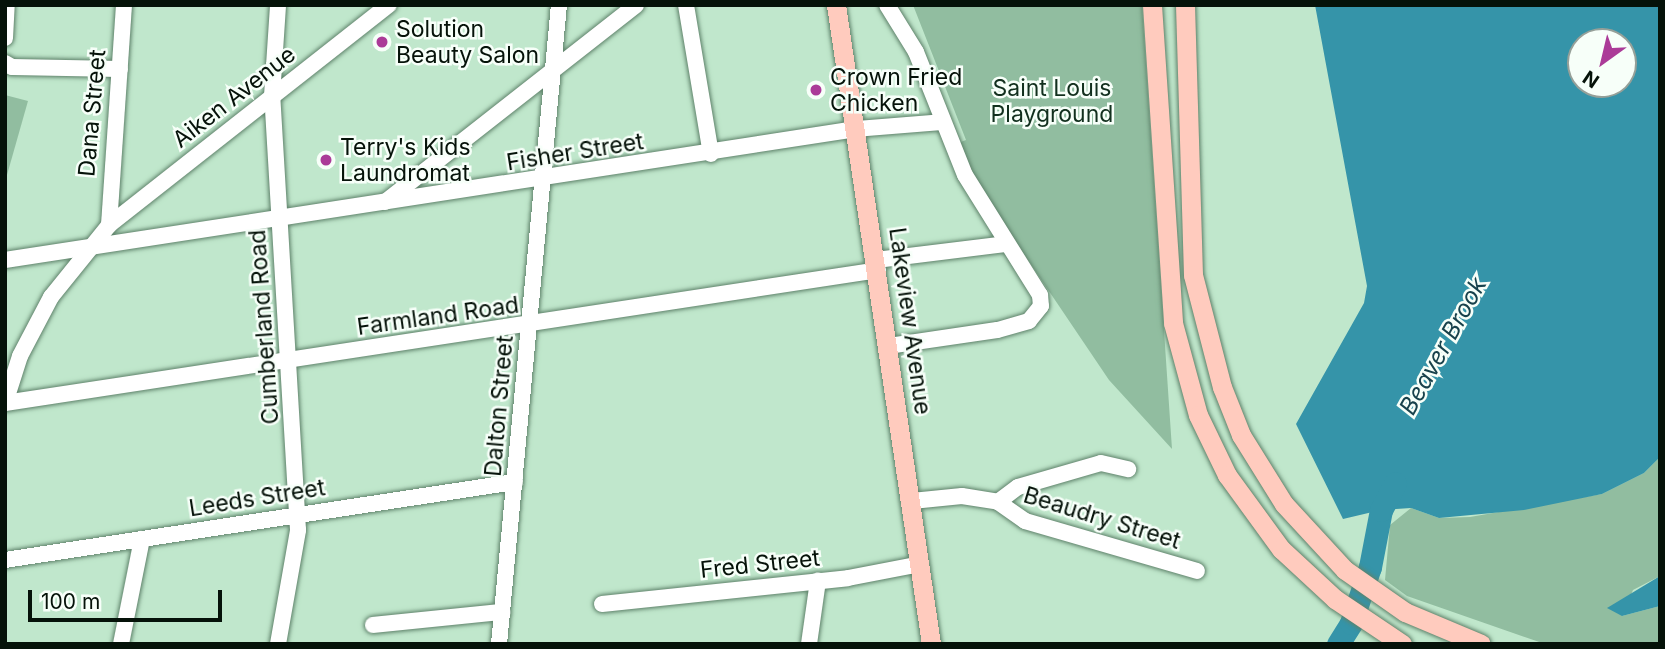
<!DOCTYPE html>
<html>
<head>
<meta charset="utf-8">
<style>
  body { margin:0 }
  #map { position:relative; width:1665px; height:649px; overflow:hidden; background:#c0e7cc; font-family:Inter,sans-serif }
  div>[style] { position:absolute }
  .green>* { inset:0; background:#91bda0 }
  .water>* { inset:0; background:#3594a9 }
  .river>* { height:23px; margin:-11.5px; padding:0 11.5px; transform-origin:11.5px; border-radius:11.5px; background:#3594a9 }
  .roads { filter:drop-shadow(0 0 2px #5e826a) drop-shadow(0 0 2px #5e826a) }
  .minor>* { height:16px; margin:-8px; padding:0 8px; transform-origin:8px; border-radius:8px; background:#fff }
  .major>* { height:19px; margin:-9.5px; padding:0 9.5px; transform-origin:9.5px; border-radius:9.5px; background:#ffcbbe }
  .dots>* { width:19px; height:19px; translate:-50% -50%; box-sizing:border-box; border:4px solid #f7fff9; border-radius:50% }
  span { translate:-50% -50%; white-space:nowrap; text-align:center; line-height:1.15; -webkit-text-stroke:5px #f7fff9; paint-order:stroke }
  .poi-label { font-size:23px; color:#051209 }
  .left { translate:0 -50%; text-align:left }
  .park-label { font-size:23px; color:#12301e }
  .street-label { font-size:23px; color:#051209 }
  .water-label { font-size:24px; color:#18424c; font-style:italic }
  .frame { position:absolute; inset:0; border:7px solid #051209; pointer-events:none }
  .north { position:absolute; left:1567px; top:28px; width:70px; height:70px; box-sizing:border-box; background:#f7fff9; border:2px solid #96a099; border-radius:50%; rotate:214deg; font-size:19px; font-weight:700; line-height:28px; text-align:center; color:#051209 }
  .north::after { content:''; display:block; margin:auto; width:24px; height:32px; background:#ab3b98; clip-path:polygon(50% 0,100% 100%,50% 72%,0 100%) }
  .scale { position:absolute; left:28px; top:590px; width:194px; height:32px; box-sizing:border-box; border:4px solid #051209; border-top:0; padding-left:9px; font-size:21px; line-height:24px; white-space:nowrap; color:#051209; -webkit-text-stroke:5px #f7fff9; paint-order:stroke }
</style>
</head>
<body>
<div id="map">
  <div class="green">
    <i style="clip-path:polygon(913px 5px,1142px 5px,1172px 449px,1109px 380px,976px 183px,958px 143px,966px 140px)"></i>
    <i style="clip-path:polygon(5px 95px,28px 101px,5px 182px)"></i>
    <i style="clip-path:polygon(1660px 457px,1660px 576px,1633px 590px,1622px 616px,1660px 606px,1660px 643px,1545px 644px,1407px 596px,1385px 580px,1390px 525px,1411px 508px,1439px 518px,1470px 517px,1602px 494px,1644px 473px)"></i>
  </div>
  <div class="water">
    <i style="clip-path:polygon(evenodd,1315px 5px,1660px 5px,1660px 457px,1644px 473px,1602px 494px,1524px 510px,1439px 518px,1411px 508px,1381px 510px,1343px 519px,1296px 424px,1364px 303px,1367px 286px,1315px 5px,1581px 42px,1623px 42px,1623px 84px,1581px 84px,1581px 42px)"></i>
    <i style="clip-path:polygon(1660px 576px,1660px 606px,1622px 616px,1607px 608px)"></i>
  </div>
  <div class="river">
    <i style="left:1338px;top:644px;width:25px;rotate:-58deg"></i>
    <i style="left:1351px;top:623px;width:59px;rotate:-71.3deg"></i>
    <i style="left:1370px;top:567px;width:58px;rotate:-79.1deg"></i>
    <i style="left:1381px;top:510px;width:30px;rotate:-62deg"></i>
  </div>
  <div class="roads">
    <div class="minor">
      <i style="left:686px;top:5px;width:151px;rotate:80.5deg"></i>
      <i style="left:887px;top:5px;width:55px;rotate:58.3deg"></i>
      <i style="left:916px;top:52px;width:132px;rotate:68.3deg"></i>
      <i style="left:965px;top:175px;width:142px;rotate:58deg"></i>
      <i style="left:1040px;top:295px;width:11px;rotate:85deg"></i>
      <i style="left:1041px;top:306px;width:19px;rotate:129deg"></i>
      <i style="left:1029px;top:321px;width:33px;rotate:164deg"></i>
      <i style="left:997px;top:330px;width:109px;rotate:171.6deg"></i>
      <i style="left:5px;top:38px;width:33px;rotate:-87deg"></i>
      <i style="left:5px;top:63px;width:8px;rotate:30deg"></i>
      <i style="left:12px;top:67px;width:108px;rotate:1.1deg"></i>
      <i style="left:385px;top:202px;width:319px;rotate:-38.1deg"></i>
      <i style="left:109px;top:225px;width:221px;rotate:-86.1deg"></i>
      <i style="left:5px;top:260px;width:861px;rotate:-8.75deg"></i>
      <i style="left:856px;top:129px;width:87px;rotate:-4.6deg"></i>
      <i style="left:876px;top:260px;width:132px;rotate:-7deg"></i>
      <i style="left:5px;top:403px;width:883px;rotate:-8.66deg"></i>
      <i style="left:5px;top:403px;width:49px;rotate:-72.3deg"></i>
      <i style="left:20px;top:356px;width:67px;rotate:-62.3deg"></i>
      <i style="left:51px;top:297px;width:92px;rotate:-51.1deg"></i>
      <i style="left:109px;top:225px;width:356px;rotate:-38.2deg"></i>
      <i style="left:912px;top:501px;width:50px;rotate:-5.7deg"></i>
      <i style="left:962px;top:496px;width:36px;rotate:9deg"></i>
      <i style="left:998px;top:502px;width:25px;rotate:-37deg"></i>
      <i style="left:1018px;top:487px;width:86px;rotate:-16.1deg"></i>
      <i style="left:1101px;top:463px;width:28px;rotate:13deg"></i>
      <i style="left:998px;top:502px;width:33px;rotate:35deg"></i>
      <i style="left:1025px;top:521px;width:179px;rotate:16.2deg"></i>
      <i style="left:5px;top:560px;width:516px;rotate:-8.7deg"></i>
      <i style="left:602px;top:604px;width:247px;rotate:-6deg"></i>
      <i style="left:848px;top:578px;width:74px;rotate:-10.9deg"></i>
      <i style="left:373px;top:625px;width:130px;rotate:-5.8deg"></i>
      <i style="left:121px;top:644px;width:107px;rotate:-78.7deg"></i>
      <i style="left:278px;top:644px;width:116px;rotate:-80deg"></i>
      <i style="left:298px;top:530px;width:435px;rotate:-93.4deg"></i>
      <i style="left:272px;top:96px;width:91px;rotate:-86.2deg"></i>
      <i style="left:499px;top:644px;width:642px;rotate:-84.64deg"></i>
      <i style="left:809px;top:644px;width:64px;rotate:-81.9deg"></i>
    </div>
    <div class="major">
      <i style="left:836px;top:5px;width:646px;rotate:81.54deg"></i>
      <i style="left:1152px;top:5px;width:319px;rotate:86.2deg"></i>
      <i style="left:1173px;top:323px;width:95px;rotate:74.8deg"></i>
      <i style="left:1198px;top:415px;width:67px;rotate:64.2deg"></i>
      <i style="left:1227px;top:475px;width:92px;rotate:53.9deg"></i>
      <i style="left:1281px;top:549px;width:74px;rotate:42.8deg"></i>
      <i style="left:1335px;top:599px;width:81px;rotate:33.9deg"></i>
      <i style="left:1185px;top:5px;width:270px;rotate:88.3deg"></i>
      <i style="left:1193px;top:275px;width:116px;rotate:75.5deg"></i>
      <i style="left:1222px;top:387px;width:52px;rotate:68.4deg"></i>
      <i style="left:1241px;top:435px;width:81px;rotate:58.1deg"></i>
      <i style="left:1284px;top:504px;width:90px;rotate:47.3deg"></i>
      <i style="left:1345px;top:570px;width:73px;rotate:35deg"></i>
      <i style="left:1405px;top:612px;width:82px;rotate:22.8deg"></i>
    </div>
  </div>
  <div class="dots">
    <i style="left:382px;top:42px;background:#ab3b98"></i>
    <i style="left:816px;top:90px;background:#ab3b98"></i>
    <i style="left:326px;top:160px;background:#ab3b98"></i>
  </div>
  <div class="poi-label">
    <span class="left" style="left:396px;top:42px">Solution<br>Beauty Salon</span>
    <span class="left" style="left:830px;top:90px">Crown Fried<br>Chicken</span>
    <span class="left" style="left:340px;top:160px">Terry's Kids<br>Laundromat</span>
  </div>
  <div class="park-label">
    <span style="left:1052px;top:101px">Saint Louis<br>Playground</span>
  </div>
  <div class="street-label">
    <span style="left:234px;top:97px;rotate:-38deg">Aiken Avenue</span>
    <span style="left:92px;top:113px;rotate:-85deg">Dana Street</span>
    <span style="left:575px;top:152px;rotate:-9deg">Fisher Street</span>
    <span style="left:438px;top:316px;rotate:-8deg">Farmland Road</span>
    <span style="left:910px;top:321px;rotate:82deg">Lakeview Avenue</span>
    <span style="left:264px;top:327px;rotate:-94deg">Cumberland Road</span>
    <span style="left:499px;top:406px;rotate:-85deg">Dalton Street</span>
    <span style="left:257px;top:498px;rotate:-9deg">Leeds Street</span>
    <span style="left:1102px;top:518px;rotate:17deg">Beaudry Street</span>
    <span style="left:760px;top:564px;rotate:-6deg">Fred Street</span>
  </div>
  <div class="water-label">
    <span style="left:1443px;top:346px;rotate:-61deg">Beaver Brook</span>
  </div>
  <div class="frame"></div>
  <div class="north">N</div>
  <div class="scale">100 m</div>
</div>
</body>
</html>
